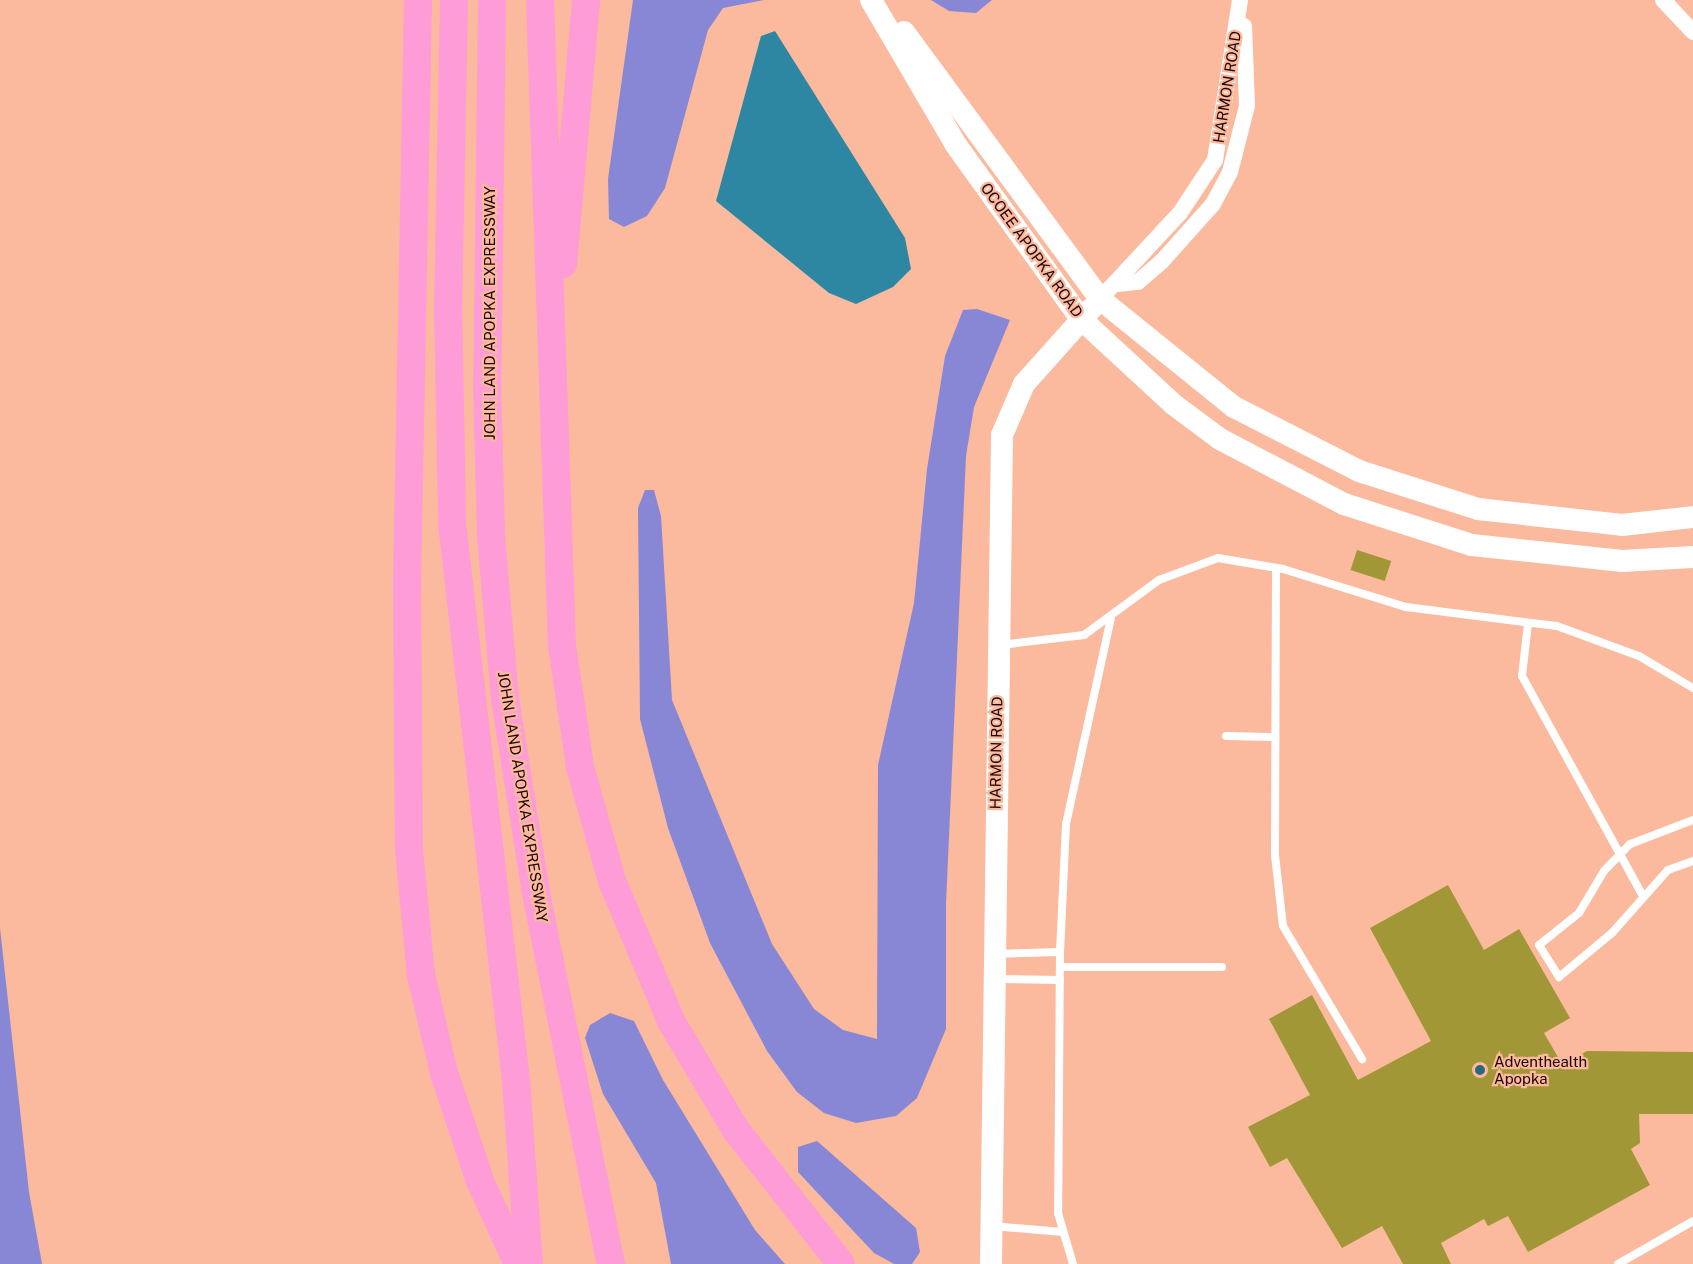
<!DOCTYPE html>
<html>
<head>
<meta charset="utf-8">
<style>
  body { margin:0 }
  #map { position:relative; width:1693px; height:1264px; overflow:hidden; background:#fbb99d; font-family:"Public Sans",sans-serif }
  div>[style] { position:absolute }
  .forest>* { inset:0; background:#8887d6 }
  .water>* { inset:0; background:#2d87a3 }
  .building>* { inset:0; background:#a19737; transform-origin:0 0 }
  .lane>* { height:8px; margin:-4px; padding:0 4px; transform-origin:4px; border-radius:4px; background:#fff }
  .street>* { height:16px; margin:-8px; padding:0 8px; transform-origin:8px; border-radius:8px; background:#fff }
  .secondary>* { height:22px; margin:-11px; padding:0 11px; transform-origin:11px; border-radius:11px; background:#fff }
  .highway>* { height:28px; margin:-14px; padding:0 14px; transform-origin:14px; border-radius:14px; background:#fd9cd7 }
  .dots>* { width:16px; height:16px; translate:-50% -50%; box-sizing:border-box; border:3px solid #fbb99d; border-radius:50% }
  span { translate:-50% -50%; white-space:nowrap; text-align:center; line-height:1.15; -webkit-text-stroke:4.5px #fbb99d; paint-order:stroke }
  .street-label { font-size:15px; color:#1d0300 }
  .poi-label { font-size:15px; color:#1d0300 }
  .left { translate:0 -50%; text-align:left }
</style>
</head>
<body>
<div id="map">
  <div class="forest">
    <i style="clip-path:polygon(633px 0,764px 0,723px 8px,708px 30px,665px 188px,647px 216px,624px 227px,609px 219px,608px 179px)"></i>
    <i style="clip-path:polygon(931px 0,992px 0,976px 13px,949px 11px)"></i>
    <i style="clip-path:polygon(977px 309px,1010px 320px,974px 407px,966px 456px,946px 904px,946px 1029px,917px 1098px,896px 1116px,856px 1123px,824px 1113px,797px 1092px,767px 1051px,710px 943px,668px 828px,640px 719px,638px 508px,645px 490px,654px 490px,661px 516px,672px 700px,772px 944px,814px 1009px,843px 1030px,877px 1039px,878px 765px,914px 603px,927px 469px,945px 356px,963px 310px)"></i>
    <i style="clip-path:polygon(0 928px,29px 1192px,42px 1264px,0 1264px)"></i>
    <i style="clip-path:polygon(610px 1013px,634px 1021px,663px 1080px,755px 1230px,785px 1264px,671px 1264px,656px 1183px,603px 1094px,585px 1038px,590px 1025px)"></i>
    <i style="clip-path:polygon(817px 1141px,916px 1228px,920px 1252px,912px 1264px,894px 1264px,874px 1253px,798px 1172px,798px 1147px)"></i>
  </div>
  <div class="water">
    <i style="clip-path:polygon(775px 31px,905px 238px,911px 269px,893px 287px,856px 304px,829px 293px,716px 201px,761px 36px)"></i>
  </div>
  <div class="building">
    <i style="left:1357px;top:550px;width:36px;height:21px;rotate:18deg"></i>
    <i style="clip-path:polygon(1448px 885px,1484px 950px,1519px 929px,1570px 1018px,1544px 1033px,1562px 1064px,1587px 1051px,1693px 1052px,1693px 1114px,1639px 1114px,1640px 1143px,1631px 1149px,1650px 1185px,1528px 1252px,1508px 1216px,1488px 1226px,1484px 1219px,1441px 1243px,1451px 1264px,1403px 1264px,1382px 1226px,1342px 1248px,1287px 1158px,1270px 1167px,1248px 1127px,1310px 1095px,1269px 1019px,1312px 995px,1358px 1080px,1431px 1041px,1370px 928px)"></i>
  </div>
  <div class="lane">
    <i style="left:1276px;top:568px;width:287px;rotate:90.2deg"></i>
    <i style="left:1275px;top:855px;width:71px;rotate:83.6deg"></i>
    <i style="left:1283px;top:926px;width:155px;rotate:59.3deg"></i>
    <i style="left:1528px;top:624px;width:52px;rotate:96.6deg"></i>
    <i style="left:1522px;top:676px;width:251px;rotate:61.2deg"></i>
    <i style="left:1000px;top:645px;width:85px;rotate:-6.8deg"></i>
    <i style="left:1084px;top:635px;width:93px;rotate:-36.3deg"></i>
    <i style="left:1159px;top:580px;width:63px;rotate:-20.4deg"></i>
    <i style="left:1218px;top:558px;width:66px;rotate:9.6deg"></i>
    <i style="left:1283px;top:569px;width:129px;rotate:17.2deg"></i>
    <i style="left:1406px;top:607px;width:152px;rotate:7.2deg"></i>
    <i style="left:1557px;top:626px;width:87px;rotate:20.1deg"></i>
    <i style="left:1639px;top:656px;width:63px;rotate:30.7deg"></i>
    <i style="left:1226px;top:736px;width:49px;rotate:1.2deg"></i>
    <i style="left:1693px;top:820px;width:67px;rotate:159.1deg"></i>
    <i style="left:1630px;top:844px;width:37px;rotate:134deg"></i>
    <i style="left:1604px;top:871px;width:49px;rotate:120.8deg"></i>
    <i style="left:1579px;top:913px;width:51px;rotate:141.3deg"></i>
    <i style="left:1539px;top:945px;width:38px;rotate:58deg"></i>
    <i style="left:1559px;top:977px;width:69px;rotate:-39.7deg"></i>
    <i style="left:1612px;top:933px;width:84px;rotate:-48.4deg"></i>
    <i style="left:1668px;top:870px;width:27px;rotate:-20deg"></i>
    <i style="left:1060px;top:948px;width:265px;rotate:90.4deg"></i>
    <i style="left:1058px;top:1213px;width:53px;rotate:73.6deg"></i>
    <i style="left:995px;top:954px;width:65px;rotate:-1.8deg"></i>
    <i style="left:1060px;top:952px;width:128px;rotate:-87.3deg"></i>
    <i style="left:1066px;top:824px;width:211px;rotate:-77.7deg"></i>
    <i style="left:1060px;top:967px;width:162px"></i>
    <i style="left:997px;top:979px;width:63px;rotate:0.9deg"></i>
    <i style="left:992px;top:1226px;width:71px;rotate:4.8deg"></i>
    <i style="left:1618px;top:1264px;width:86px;rotate:-29.8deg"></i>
  </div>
  <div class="street">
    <i style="left:1663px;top:0;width:44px;rotate:46.8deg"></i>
    <i style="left:1118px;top:284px;width:20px;rotate:-6deg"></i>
    <i style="left:1138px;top:282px;width:33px;rotate:-41deg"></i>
    <i style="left:1163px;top:260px;width:75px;rotate:-48.2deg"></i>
    <i style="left:1213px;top:204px;width:36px;rotate:-62deg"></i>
    <i style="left:1230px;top:172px;width:68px;rotate:-75.6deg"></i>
    <i style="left:1247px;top:106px;width:80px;rotate:-92.1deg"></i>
    <i style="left:1100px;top:299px;width:117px;rotate:-47.1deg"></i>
    <i style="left:1180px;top:213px;width:64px;rotate:-56.6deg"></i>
    <i style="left:1215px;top:160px;width:162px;rotate:-81.1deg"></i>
  </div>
  <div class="secondary">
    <i style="left:871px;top:0;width:168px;rotate:59.6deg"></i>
    <i style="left:956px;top:145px;width:214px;rotate:54.3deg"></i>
    <i style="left:1081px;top:319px;width:125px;rotate:42.7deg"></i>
    <i style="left:1173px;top:404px;width:59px;rotate:36.7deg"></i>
    <i style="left:1220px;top:439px;width:140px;rotate:27.7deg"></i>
    <i style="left:1344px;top:504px;width:134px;rotate:17.8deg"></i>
    <i style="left:1472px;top:545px;width:151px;rotate:6.1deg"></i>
    <i style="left:1622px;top:561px;width:71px;rotate:-3.2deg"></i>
    <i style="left:904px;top:32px;width:331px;rotate:53.7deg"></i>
    <i style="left:1100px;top:299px;width:172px;rotate:38.9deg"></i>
    <i style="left:1234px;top:407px;width:140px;rotate:27.1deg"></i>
    <i style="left:1359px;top:471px;width:125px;rotate:17.7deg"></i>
    <i style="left:1478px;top:509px;width:145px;rotate:6.3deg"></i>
    <i style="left:1622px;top:525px;width:71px;rotate:-6.4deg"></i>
    <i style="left:991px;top:1264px;width:829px;rotate:-89.24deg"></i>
    <i style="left:1002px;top:435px;width:56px;rotate:-66.7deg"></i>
    <i style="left:1024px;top:384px;width:101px;rotate:-48.2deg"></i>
  </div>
  <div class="highway">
    <i style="left:418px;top:0;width:581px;rotate:91.08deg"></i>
    <i style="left:407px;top:581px;width:268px;rotate:89.6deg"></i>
    <i style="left:409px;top:849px;width:127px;rotate:84.6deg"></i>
    <i style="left:421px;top:975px;width:101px;rotate:76.8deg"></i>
    <i style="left:444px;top:1073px;width:114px;rotate:71.6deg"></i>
    <i style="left:480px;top:1181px;width:91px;rotate:65.4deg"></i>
    <i style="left:454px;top:0;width:305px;rotate:91.1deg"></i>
    <i style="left:448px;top:305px;width:218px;rotate:88.9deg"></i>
    <i style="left:452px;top:523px;width:561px;rotate:83.45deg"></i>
    <i style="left:516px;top:1080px;width:184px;rotate:86deg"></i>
    <i style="left:492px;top:0;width:383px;rotate:90.7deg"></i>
    <i style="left:487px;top:383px;width:153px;rotate:88.5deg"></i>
    <i style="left:491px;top:536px;width:164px;rotate:85.1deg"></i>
    <i style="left:505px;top:699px;width:196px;rotate:80.9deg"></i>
    <i style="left:536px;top:893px;width:379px;rotate:78.6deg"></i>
    <i style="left:540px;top:0;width:646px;rotate:88.05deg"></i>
    <i style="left:562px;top:646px;width:122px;rotate:81.5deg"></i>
    <i style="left:580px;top:767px;width:118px;rotate:74.3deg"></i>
    <i style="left:612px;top:881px;width:152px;rotate:67.1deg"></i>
    <i style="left:671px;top:1021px;width:127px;rotate:59.2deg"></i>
    <i style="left:736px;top:1130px;width:170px;rotate:51.9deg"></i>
    <i style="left:563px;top:264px;width:265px;rotate:-85deg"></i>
  </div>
  <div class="dots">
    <i style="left:1480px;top:1070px;background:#29687d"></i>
  </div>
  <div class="street-label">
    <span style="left:1227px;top:87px;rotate:-81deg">HARMON ROAD</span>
    <span style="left:1032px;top:250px;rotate:54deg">OCOEE APOPKA ROAD</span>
    <span style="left:490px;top:313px;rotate:-90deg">JOHN LAND APOPKA EXPRESSWAY</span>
    <span style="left:996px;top:753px;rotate:-89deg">HARMON ROAD</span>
    <span style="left:523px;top:797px;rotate:81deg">JOHN LAND APOPKA EXPRESSWAY</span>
  </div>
  <div class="poi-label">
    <span class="left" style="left:1494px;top:1070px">Adventhealth<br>Apopka</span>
  </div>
</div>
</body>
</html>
